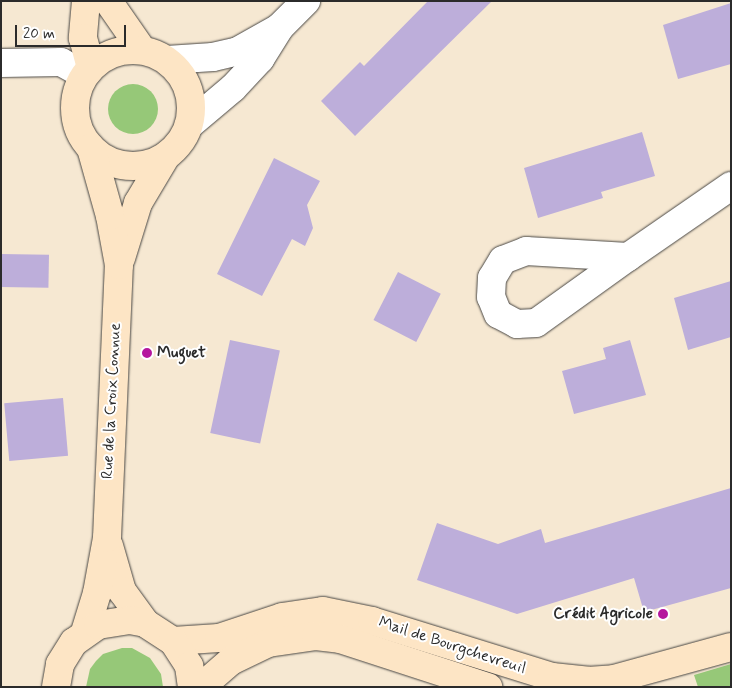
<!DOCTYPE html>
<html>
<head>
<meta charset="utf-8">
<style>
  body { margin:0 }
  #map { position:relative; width:732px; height:688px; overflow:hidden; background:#f6e8d2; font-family:Mynerve,sans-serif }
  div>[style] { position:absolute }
  .green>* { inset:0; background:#96c878 }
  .round { border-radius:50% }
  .building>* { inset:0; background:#bdaeda; transform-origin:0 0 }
  .roads { filter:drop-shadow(0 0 1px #494744) drop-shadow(0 0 1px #494744) }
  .street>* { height:28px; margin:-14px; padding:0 14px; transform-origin:14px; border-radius:14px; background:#fff }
  .secondary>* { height:28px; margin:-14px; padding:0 14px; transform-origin:14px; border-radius:14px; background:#fde5c5 }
  .secondary>.ring { margin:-14px; padding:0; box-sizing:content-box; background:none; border:28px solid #fde5c5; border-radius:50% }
  .dots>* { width:14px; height:14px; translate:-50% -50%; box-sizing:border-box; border:2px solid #fff; border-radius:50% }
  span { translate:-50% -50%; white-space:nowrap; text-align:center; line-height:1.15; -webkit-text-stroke:4px #fff; paint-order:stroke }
  .poi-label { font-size:16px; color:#2b2b2b; font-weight:700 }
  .left { translate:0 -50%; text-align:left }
  .right { translate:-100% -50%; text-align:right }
  .street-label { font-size:16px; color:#2b2b2b }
  .frame { position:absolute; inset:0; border:2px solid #2b2b2b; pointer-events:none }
  .scale { position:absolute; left:15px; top:25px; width:111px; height:22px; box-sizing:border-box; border:2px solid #2b2b2b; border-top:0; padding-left:6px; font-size:15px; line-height:18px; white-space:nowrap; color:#2b2b2b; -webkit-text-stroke:4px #fff; paint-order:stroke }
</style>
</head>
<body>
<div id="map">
  <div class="green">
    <i class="round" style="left:108px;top:84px;width:50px;height:50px"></i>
    <i style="clip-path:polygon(122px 648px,132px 648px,150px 658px,161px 674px,163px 687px,86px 687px,90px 669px,96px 661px,103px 654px)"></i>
    <i style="clip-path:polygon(731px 664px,731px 687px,698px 687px,694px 675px)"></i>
  </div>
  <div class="building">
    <i style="clip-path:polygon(428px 1px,492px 1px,355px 136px,321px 101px,360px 62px,364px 66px)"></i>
    <i style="clip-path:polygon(731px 3px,731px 64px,678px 79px,663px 25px)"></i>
    <i style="clip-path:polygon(642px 132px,655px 176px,601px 192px,603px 198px,538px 218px,524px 168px)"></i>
    <i style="clip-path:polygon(274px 158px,320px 181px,307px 205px,313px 228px,305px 246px,292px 239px,262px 296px,217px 274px)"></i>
    <i style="left:1px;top:254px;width:48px;height:33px;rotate:1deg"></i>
    <i style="left:398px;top:272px;width:48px;height:54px;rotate:27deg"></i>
    <i style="clip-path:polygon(731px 281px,731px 337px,688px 350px,674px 298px)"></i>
    <i style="left:230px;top:340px;width:51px;height:95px;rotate:12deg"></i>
    <i style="clip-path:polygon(630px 340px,646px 395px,574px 414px,562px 371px,606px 359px,603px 348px)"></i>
    <i style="left:63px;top:398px;width:58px;height:59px;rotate:85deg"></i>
    <i style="clip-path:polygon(731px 488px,731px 588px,644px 612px,634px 578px,517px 614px,417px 580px,437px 523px,498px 544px,541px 529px,545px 543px)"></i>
  </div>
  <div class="roads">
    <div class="street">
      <i style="left:167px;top:60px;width:46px;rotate:-3.7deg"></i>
      <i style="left:213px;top:57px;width:26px;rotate:-13deg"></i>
      <i style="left:238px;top:51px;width:47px;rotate:-29.3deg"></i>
      <i style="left:1px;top:63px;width:60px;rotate:-1deg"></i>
      <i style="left:61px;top:62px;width:26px;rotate:29deg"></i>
      <i style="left:189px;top:125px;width:57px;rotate:-40.1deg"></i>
      <i style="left:233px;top:88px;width:40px;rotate:-47deg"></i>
      <i style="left:260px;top:59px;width:38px;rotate:-58deg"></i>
      <i style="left:280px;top:27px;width:37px;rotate:-45deg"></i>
      <i style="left:526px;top:251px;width:102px;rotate:3.4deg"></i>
      <i style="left:628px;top:257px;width:113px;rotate:144.3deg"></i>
      <i style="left:536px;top:323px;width:19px;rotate:177deg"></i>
      <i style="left:517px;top:324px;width:21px;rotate:-152deg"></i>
      <i style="left:498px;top:314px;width:18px;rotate:-112deg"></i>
      <i style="left:491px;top:297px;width:19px;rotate:-87deg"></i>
      <i style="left:492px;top:278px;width:21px;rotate:-59deg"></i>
      <i style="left:503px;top:260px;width:25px;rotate:-21deg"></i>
      <i style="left:628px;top:257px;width:125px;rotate:-34.6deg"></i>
    </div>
    <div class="secondary">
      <i style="left:86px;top:1px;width:37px;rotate:95deg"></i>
      <i style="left:83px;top:38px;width:30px;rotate:75deg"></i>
      <i style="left:108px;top:1px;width:60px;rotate:55.2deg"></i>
      <i class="ring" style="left:75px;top:50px;width:88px;height:88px"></i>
      <i style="left:121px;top:258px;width:58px;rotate:-72.8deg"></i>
      <i style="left:138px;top:203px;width:55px;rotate:-59.2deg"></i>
      <i style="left:109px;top:546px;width:47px;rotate:73.9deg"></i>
      <i style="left:122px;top:591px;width:39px;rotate:54deg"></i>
      <i style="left:85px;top:632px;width:41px;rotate:-72.9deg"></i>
      <i style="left:97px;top:593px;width:56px;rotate:-79.7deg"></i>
      <i style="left:107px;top:538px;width:273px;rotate:-87.5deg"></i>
      <i style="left:119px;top:265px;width:50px;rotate:-100.4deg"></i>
      <i style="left:110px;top:216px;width:71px;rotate:-105.6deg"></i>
      <i style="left:173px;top:641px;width:46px;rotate:-3.7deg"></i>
      <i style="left:219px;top:638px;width:66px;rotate:-18.4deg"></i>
      <i style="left:282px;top:617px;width:41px;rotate:-8.3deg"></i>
      <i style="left:323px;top:611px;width:50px;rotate:11.5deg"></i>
      <i style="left:372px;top:621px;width:189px;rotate:17.3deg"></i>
      <i style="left:552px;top:677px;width:36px;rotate:6deg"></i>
      <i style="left:588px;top:681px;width:26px;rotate:-4deg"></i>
      <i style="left:614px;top:679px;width:121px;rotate:-15.3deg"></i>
      <i style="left:56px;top:687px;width:23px;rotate:-80deg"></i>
      <i style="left:60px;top:664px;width:26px;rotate:-58deg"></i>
      <i style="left:74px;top:642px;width:29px;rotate:-35deg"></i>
      <i style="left:98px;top:625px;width:32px;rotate:-9deg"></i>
      <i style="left:130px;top:620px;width:15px;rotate:11deg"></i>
      <i style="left:145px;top:623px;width:33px;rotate:33deg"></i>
      <i style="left:173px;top:641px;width:30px;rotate:57deg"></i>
      <i style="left:189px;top:666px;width:21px;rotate:82deg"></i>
      <i style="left:201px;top:687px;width:40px;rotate:-41deg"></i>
      <i style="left:231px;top:661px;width:41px;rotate:-25.9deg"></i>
      <i style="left:268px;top:643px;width:49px;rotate:-8.3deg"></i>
      <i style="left:316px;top:636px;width:24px;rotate:7deg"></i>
      <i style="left:340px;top:639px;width:156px;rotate:18deg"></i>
    </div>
  </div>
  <div class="dots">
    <i style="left:147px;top:353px;background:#b5179e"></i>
    <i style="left:663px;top:614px;background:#b5179e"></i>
  </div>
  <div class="poi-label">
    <span class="left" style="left:157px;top:353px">Muguet</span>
    <span class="right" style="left:653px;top:614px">Crédit Agricole</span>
  </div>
  <div class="street-label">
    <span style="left:112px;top:401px;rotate:-87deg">Rue de la Croix Connue</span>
    <span style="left:452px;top:646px;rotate:18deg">Mail de Bourgchevreuil</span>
  </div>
  <div class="frame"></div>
  <div class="scale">20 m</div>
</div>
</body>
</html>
